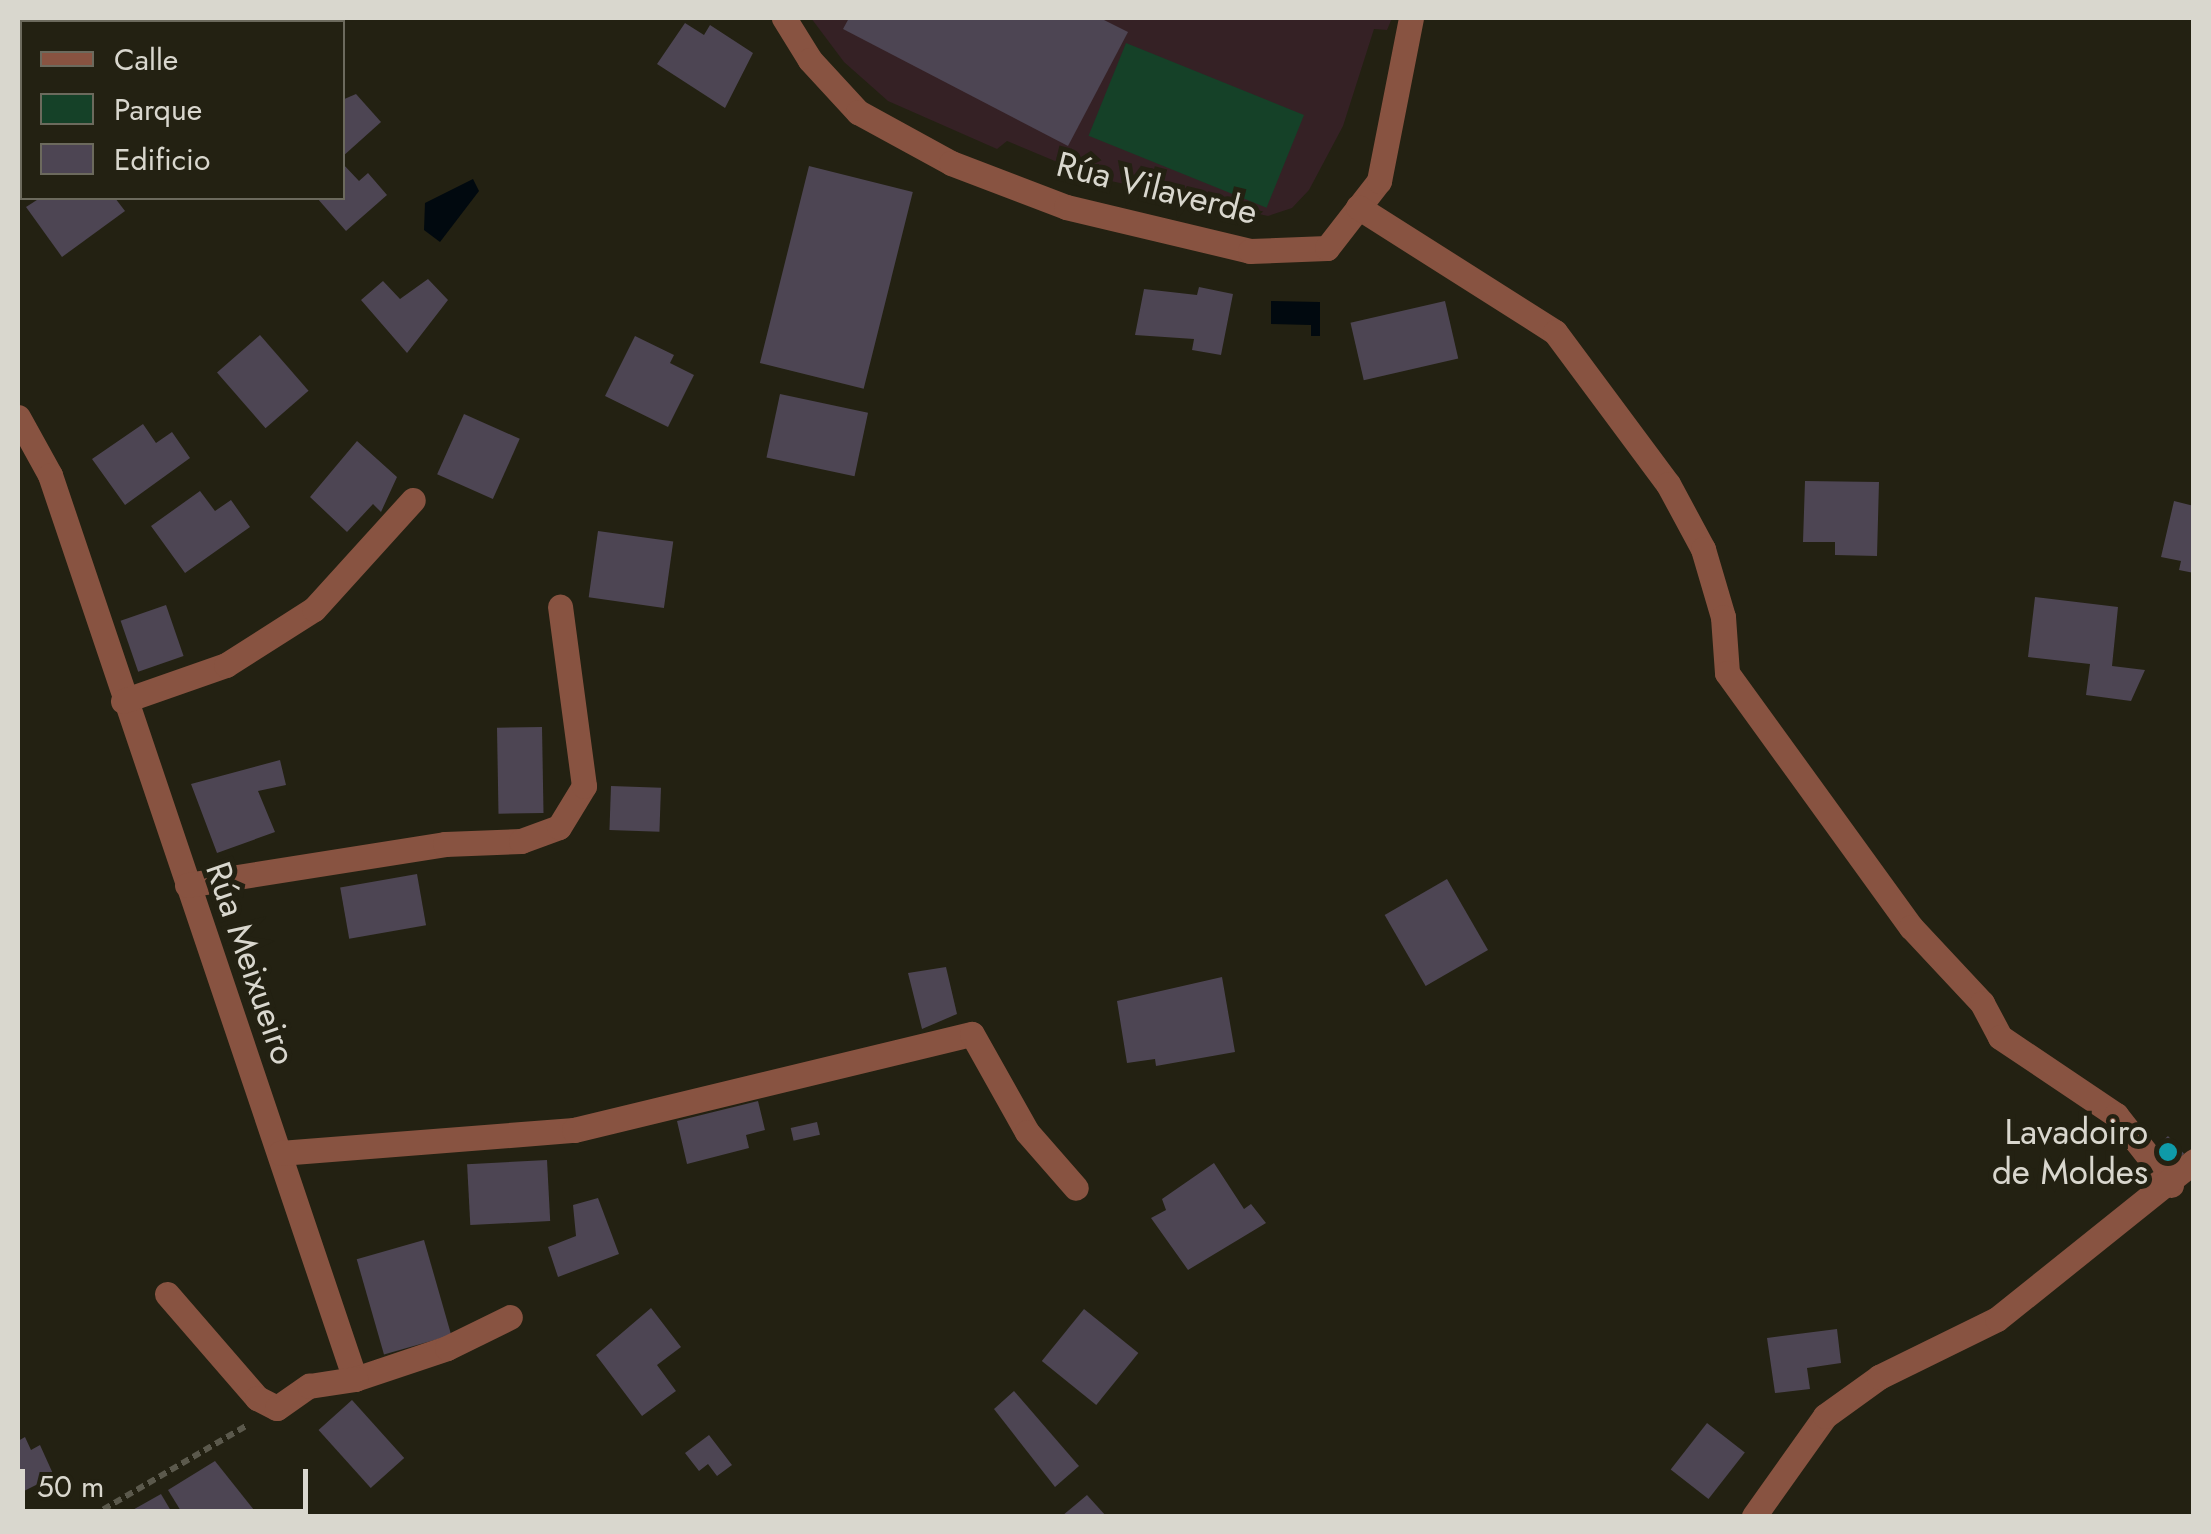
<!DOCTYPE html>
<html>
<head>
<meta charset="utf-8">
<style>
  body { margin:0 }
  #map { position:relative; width:2211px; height:1534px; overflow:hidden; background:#232112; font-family:Jost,sans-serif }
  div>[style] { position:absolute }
  .education>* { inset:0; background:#352125 }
  .green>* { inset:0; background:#154128; transform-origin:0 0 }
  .water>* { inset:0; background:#01090f }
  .building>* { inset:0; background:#4d4553; transform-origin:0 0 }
  .path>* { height:6px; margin-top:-3px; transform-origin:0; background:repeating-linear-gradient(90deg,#5b594c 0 8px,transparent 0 13px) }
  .street>* { height:25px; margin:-12.5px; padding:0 12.5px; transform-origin:12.5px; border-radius:12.5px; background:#885341 }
  .dots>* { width:28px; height:28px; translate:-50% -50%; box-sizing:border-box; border:5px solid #232112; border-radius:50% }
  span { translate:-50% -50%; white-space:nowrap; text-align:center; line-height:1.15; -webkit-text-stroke:10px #232112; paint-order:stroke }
  .street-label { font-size:35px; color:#d9d7ce }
  .poi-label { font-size:35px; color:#d9d7ce }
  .right { translate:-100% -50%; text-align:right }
  .frame { position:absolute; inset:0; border:20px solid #d9d7ce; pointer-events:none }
  .legend { position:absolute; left:20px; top:20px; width:325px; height:180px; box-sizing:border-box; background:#232112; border:2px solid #6c6a5d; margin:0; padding:12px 18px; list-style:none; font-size:30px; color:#d9d7ce }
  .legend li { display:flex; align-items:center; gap:20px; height:50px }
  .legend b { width:50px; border:2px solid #6c6a5d }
  .scale { position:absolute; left:20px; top:1469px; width:288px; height:45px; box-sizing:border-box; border:5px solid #d9d7ce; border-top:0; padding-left:12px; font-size:30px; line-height:35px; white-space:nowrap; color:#d9d7ce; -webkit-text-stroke:8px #232112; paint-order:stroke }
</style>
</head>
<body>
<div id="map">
  <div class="education">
    <i style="clip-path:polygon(811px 18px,1392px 18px,1387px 30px,1374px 29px,1343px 126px,1309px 190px,1292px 208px,1268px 216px,1093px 177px,1007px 141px,997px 149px,888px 101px,844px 62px)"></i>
  </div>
  <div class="green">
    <i style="left:1126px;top:43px;width:192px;height:100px;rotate:22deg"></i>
  </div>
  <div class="water">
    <i style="clip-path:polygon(473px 179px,479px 191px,440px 242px,424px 230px,425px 203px)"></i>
    <i style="clip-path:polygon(1271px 301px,1320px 302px,1320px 336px,1311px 336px,1311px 325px,1271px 324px)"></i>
  </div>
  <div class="building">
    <i style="clip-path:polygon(849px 18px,1100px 18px,1128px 32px,1068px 146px,843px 29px)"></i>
    <i style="clip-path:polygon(685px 23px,704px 35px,710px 25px,753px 53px,725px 108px,657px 64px)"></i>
    <i style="left:22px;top:82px;width:73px;height:6px;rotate:90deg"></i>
    <i style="clip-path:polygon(356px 94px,381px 122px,342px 157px,342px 100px)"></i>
    <i style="clip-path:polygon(342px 163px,359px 181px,368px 173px,387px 195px,346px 231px,317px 198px,342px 198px)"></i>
    <i style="left:809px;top:166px;width:107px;height:203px;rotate:14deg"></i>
    <i style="clip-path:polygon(40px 198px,115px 198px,125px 211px,62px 257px,26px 207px)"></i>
    <i style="clip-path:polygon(428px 279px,448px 300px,407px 353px,361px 300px,383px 281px,400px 299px)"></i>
    <i style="clip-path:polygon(1199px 287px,1233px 294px,1221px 355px,1192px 350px,1194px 339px,1135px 335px,1144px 289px,1197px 295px)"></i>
    <i style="left:1445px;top:301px;width:59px;height:97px;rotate:77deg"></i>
    <i style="left:260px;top:335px;width:74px;height:57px;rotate:49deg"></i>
    <i style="clip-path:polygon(635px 336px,674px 355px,670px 363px,694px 375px,668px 427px,605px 396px)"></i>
    <i style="left:780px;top:394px;width:90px;height:65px;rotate:12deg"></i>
    <i style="left:464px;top:414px;width:61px;height:66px;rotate:24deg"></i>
    <i style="clip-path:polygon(143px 424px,156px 443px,172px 432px,190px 458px,125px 505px,92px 459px)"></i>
    <i style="clip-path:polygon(357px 441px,397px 477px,381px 512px,373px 504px,347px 532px,310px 497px)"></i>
    <i style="clip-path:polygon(1805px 481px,1879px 482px,1877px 556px,1835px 555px,1835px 542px,1803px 542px)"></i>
    <i style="clip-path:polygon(200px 491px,215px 511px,231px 500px,250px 527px,185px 573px,151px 526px)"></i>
    <i style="clip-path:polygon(2174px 501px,2194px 506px,2194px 573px,2179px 570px,2181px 561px,2161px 557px)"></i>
    <i style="left:598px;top:531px;width:76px;height:67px;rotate:8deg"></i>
    <i style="clip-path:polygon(2035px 597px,2118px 607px,2112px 666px,2145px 670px,2131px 701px,2086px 695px,2090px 664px,2028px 657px)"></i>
    <i style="left:166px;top:605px;width:54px;height:48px;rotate:71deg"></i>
    <i style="left:542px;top:727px;width:86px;height:45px;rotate:89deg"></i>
    <i style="clip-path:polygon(280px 760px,286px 785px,258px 791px,275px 832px,217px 853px,191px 784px)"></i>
    <i style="left:611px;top:786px;width:50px;height:44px;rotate:2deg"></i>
    <i style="left:417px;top:874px;width:52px;height:78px;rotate:80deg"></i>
    <i style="left:1447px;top:879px;width:82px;height:72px;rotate:60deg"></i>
    <i style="clip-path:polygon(946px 967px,957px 1014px,922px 1029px,908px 973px)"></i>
    <i style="clip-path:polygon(1222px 977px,1235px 1052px,1156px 1066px,1155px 1059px,1127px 1063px,1117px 1001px)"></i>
    <i style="clip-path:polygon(758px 1101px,765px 1130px,746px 1135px,749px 1148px,687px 1164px,677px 1121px)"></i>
    <i style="left:817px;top:1122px;width:13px;height:27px;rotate:77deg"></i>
    <i style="left:2168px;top:1136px;width:24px;height:21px;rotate:48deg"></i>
    <i style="left:547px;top:1160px;width:61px;height:80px;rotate:87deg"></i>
    <i style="clip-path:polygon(1214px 1163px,1244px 1209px,1251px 1204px,1266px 1223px,1188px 1270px,1151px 1218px,1166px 1210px,1162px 1199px)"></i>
    <i style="clip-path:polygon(598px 1198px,619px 1254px,558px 1277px,548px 1247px,576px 1236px,573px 1205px)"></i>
    <i style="left:424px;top:1240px;width:99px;height:70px;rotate:74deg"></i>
    <i style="clip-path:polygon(651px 1308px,681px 1347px,657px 1365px,676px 1391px,642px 1416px,596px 1355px)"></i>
    <i style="left:1084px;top:1309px;width:70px;height:67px;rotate:39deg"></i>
    <i style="clip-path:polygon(1837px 1329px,1841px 1363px,1807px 1368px,1810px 1389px,1775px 1393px,1767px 1338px)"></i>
    <i style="clip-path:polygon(1014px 1391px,1079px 1466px,1055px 1487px,994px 1409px)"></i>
    <i style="left:352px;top:1400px;width:78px;height:45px;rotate:48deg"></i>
    <i style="left:1707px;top:1423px;width:48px;height:59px;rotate:38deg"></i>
    <i style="clip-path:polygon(709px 1435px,732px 1465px,717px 1476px,708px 1464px,699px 1471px,685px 1453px)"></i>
    <i style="clip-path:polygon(25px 1437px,31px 1450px,40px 1445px,54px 1476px,18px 1494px,18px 1441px)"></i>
    <i style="clip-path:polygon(215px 1461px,254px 1510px,243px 1516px,184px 1516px,168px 1490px)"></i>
    <i style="clip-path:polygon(161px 1494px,174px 1516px,122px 1516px)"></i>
    <i style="clip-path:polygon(1087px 1495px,1106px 1516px,1062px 1516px)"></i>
  </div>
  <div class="path">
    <i style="left:92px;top:1516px;width:178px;rotate:-30.3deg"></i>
  </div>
  <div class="street">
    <i style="left:784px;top:18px;width:49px;rotate:58.2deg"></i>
    <i style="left:810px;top:60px;width:71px;rotate:47.3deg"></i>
    <i style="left:858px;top:112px;width:106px;rotate:28.7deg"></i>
    <i style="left:951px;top:163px;width:123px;rotate:20.9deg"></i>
    <i style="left:1066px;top:207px;width:189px;rotate:13.4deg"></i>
    <i style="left:1250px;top:251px;width:77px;rotate:-2.2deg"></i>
    <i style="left:1327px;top:248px;width:85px;rotate:-52.2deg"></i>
    <i style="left:1379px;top:181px;width:166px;rotate:-78.9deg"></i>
    <i style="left:60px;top:22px;width:12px;rotate:-20deg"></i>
    <i style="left:18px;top:47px;width:5px;rotate:-37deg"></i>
    <i style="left:1358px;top:207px;width:233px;rotate:32.4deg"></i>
    <i style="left:1555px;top:332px;width:189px;rotate:53.4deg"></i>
    <i style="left:1668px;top:484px;width:74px;rotate:61.7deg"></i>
    <i style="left:1703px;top:549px;width:71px;rotate:73.6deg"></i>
    <i style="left:1723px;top:617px;width:56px;rotate:85.9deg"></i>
    <i style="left:1727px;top:673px;width:314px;rotate:54.1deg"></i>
    <i style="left:1911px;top:927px;width:104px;rotate:46.9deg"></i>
    <i style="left:1982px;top:1003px;width:38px;rotate:62deg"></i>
    <i style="left:2000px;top:1037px;width:140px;rotate:33.9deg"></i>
    <i style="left:2116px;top:1115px;width:89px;rotate:51.8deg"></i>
    <i style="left:18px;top:417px;width:66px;rotate:61.1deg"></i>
    <i style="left:50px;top:475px;width:954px;rotate:71.36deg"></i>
    <i style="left:355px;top:1379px;width:97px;rotate:-18.6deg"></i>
    <i style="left:447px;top:1348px;width:70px;rotate:-26.2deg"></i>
    <i style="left:123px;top:701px;width:109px;rotate:-19.3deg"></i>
    <i style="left:226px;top:665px;width:104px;rotate:-32.5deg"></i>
    <i style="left:314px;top:609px;width:147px;rotate:-47.8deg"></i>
    <i style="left:187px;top:885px;width:261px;rotate:-9deg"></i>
    <i style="left:445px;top:844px;width:76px;rotate:-2.3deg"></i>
    <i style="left:521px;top:841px;width:40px;rotate:-20.2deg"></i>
    <i style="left:559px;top:827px;width:48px;rotate:-58.6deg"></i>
    <i style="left:584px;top:786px;width:181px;rotate:-97.6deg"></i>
    <i style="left:280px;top:1153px;width:295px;rotate:-4.5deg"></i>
    <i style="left:574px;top:1130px;width:409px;rotate:-13.6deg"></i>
    <i style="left:972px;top:1034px;width:112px;rotate:60.7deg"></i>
    <i style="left:1027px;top:1132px;width:74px;rotate:48.8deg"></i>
    <i style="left:167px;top:1294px;width:138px;rotate:49.1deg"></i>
    <i style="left:257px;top:1398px;width:22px;rotate:27deg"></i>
    <i style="left:277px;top:1408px;width:39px;rotate:-35deg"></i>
    <i style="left:309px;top:1386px;width:47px;rotate:-8.7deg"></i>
    <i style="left:1754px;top:1516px;width:123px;rotate:-54.6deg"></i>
    <i style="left:1825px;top:1416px;width:67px;rotate:-35.8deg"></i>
    <i style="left:1879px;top:1377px;width:131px;rotate:-26.2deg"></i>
    <i style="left:1997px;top:1319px;width:253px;rotate:-38.7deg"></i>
  </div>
  <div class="dots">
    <i style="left:2168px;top:1152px;background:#0f9aa8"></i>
  </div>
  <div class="street-label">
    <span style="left:1157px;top:188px;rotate:14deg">Rúa Vilaverde</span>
    <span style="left:251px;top:963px;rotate:71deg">Rúa Meixueiro</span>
  </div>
  <div class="poi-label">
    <span class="right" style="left:2148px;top:1152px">Lavadoiro<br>de Moldes</span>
  </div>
  <div class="frame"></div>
  <ul class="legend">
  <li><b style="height:12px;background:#885341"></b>Calle</li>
  <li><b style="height:28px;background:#154128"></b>Parque</li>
  <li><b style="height:28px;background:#4d4553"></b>Edificio</li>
  </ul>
  <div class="scale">50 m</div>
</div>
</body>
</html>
